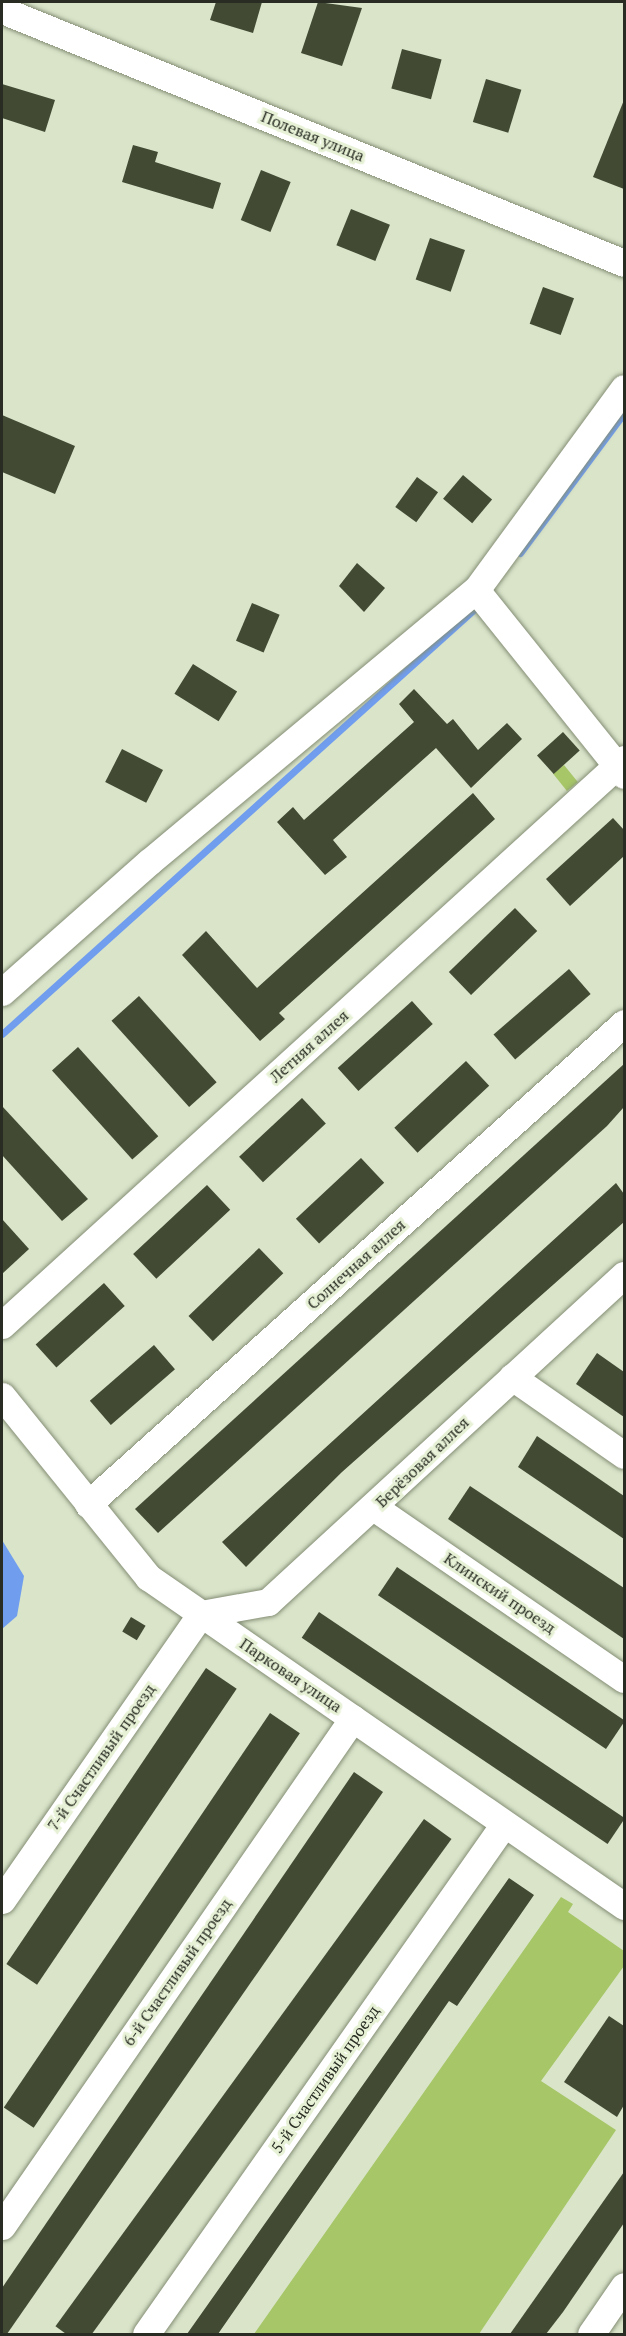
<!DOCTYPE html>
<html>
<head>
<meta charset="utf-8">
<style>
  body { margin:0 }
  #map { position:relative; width:626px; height:2336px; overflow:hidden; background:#d9e4c9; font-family:"PT Serif",serif }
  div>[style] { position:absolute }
  .green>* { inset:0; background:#a6c667; transform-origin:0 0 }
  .water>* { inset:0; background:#709dee }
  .stream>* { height:7px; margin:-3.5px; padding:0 3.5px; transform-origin:3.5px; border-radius:3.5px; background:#709dee }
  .building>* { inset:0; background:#424a34; transform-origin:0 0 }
  .roads { filter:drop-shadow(0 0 2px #848e75) drop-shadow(0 0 2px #848e75) }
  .minor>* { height:27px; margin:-13.5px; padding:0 13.5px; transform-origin:13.5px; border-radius:13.5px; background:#fff }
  span { translate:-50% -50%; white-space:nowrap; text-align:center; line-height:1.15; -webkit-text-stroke:6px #e7f1d6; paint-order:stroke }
  .street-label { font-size:16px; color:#282c22 }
  .frame { position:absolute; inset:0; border:3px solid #282c22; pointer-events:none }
</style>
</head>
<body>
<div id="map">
  <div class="green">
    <i style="left:564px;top:765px;width:22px;height:14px;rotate:51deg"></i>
    <i style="clip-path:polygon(561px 1897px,573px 1904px,568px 1912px,624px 1951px,624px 1966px,541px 2081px,616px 2130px,479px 2334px,254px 2334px)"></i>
  </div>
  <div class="water">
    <i style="clip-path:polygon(2px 1540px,24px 1576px,17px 1616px,2px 1629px)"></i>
  </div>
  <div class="stream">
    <i style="left:520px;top:553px;width:174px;rotate:-53.4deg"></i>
    <i style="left:2px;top:1034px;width:643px;rotate:-41.97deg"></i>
  </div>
  <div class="building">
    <i style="clip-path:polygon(216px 2px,262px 2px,253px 33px,210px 20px)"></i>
    <i style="clip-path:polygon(318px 2px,362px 8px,342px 66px,301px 53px)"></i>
    <i style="left:402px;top:49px;width:41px;height:41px;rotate:15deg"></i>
    <i style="left:486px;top:79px;width:37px;height:45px;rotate:17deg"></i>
    <i style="clip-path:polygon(2px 84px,55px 100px,45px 132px,2px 118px)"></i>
    <i style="clip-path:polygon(624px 100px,624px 189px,593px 177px)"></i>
    <i style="clip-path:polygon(133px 145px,158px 152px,155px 162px,221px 183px,213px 209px,122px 182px)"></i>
    <i style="left:261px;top:170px;width:32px;height:54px;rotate:22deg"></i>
    <i style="left:351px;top:209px;width:42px;height:39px;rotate:22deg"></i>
    <i style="left:430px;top:238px;width:37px;height:44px;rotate:19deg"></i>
    <i style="left:543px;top:287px;width:33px;height:39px;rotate:20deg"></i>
    <i style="clip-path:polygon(2px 415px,75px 446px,55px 494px,2px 472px)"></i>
    <i style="left:463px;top:475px;width:38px;height:31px;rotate:40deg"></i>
    <i style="left:417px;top:477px;width:26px;height:37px;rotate:36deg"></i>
    <i style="clip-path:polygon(357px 563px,385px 588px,364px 612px,339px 586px)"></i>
    <i style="left:252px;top:603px;width:30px;height:41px;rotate:23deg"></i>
    <i style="left:193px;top:664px;width:52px;height:35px;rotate:32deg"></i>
    <i style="clip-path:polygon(414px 689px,447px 724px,453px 719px,478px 750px,507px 723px,522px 739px,471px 788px,436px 748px,333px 840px,347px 857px,325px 875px,277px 822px,293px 807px,304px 820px,414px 722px,399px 704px)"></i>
    <i style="left:563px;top:732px;width:25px;height:35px;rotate:48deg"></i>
    <i style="left:122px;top:749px;width:46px;height:37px;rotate:27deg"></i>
    <i style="clip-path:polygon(473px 793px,495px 819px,279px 1013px,285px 1019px,260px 1041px,182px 955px,206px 931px,257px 988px)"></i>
    <i style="clip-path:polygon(613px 818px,624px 830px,624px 856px,570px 906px,546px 879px)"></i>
    <i style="left:515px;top:908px;width:32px;height:92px;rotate:46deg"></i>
    <i style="left:569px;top:969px;width:33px;height:100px;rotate:49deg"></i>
    <i style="left:139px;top:996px;width:116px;height:37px;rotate:48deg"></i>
    <i style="left:412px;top:1001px;width:31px;height:100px;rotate:48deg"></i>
    <i style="left:78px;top:1047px;width:120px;height:35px;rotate:48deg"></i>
    <i style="left:466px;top:1061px;width:34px;height:98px;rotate:47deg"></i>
    <i style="clip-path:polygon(624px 1064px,624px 1107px,607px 1126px,158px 1533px,135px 1509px)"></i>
    <i style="left:302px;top:1098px;width:35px;height:86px;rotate:47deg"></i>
    <i style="clip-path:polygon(2px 1106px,88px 1199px,62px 1221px,2px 1155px)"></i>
    <i style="left:361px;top:1158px;width:34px;height:89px;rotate:47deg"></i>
    <i style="clip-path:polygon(616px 1183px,624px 1194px,624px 1222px,342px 1472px,246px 1567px,222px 1542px)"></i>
    <i style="left:207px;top:1185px;width:34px;height:101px;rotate:47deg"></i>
    <i style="clip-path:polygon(2px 1219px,29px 1249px,2px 1274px)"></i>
    <i style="left:259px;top:1248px;width:35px;height:98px;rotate:46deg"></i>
    <i style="left:104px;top:1283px;width:31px;height:92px;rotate:48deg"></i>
    <i style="left:154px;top:1345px;width:32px;height:85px;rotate:49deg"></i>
    <i style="clip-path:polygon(597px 1353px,624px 1372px,624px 1417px,576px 1384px)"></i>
    <i style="clip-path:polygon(537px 1436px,624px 1496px,624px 1539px,518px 1467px)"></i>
    <i style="clip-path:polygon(470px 1486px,624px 1588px,624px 1639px,448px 1519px)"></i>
    <i style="left:397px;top:1567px;width:275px;height:34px;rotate:34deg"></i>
    <i style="left:319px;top:1612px;width:369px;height:31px;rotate:34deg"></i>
    <i style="left:131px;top:1617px;width:17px;height:17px;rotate:31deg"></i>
    <i style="left:206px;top:1668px;width:37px;height:357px;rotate:34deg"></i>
    <i style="left:270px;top:1713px;width:36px;height:476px;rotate:34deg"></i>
    <i style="clip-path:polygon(354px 1772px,383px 1792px,7px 2334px,2px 2334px,2px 2288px)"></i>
    <i style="left:424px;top:1819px;width:34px;height:627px;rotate:36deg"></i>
    <i style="clip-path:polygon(509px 1878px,534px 1895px,457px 2006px,449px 2001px,218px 2334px,187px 2334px)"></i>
    <i style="clip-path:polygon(609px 2016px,624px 2026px,624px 2105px,617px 2117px,564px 2082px)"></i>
    <i style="clip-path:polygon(624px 2172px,624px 2223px,563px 2312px,546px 2334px,510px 2334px)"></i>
  </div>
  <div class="roads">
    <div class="minor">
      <i style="left:2px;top:10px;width:671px;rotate:22.13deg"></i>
      <i style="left:476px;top:590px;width:237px;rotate:51.3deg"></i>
      <i style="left:2px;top:992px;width:196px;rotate:-41.5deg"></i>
      <i style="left:149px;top:862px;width:425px;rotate:-39.8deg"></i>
      <i style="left:476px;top:590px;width:250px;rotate:-53.8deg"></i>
      <i style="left:2px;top:1325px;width:841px;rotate:-42.3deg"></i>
      <i style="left:512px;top:1377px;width:136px;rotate:34.9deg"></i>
      <i style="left:2px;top:1396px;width:233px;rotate:51.1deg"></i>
      <i style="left:148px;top:1577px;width:579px;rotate:34.65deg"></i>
      <i style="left:88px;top:1504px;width:720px;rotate:-41.9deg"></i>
      <i style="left:375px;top:1508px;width:302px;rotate:34.5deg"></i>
      <i style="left:2px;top:1900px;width:348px;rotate:-55.2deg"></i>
      <i style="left:201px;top:1614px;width:68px;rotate:-10.2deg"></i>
      <i style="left:268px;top:1602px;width:483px;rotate:-42.6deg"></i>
      <i style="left:2px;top:2226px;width:617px;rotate:-55.36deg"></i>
      <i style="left:146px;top:2334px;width:623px;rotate:-54.93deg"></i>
      <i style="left:591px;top:2334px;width:58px;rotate:-55.5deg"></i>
    </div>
  </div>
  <div class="street-label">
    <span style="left:313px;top:136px;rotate:22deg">Полевая улица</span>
    <span style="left:309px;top:1046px;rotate:-42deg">Летняя аллея</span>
    <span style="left:356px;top:1264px;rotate:-42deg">Солнечная аллея</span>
    <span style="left:422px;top:1462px;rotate:-44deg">Берёзовая аллея</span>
    <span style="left:500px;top:1593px;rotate:34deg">Клинский проезд</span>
    <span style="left:291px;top:1675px;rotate:34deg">Парковая улица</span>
    <span style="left:101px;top:1757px;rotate:-55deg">7-й Счастливый проезд</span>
    <span style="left:177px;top:1972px;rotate:-55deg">6-й Счастливый проезд</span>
    <span style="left:325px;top:2079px;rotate:-55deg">5-й Счастливый проезд</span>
  </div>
  <div class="frame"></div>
</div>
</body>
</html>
